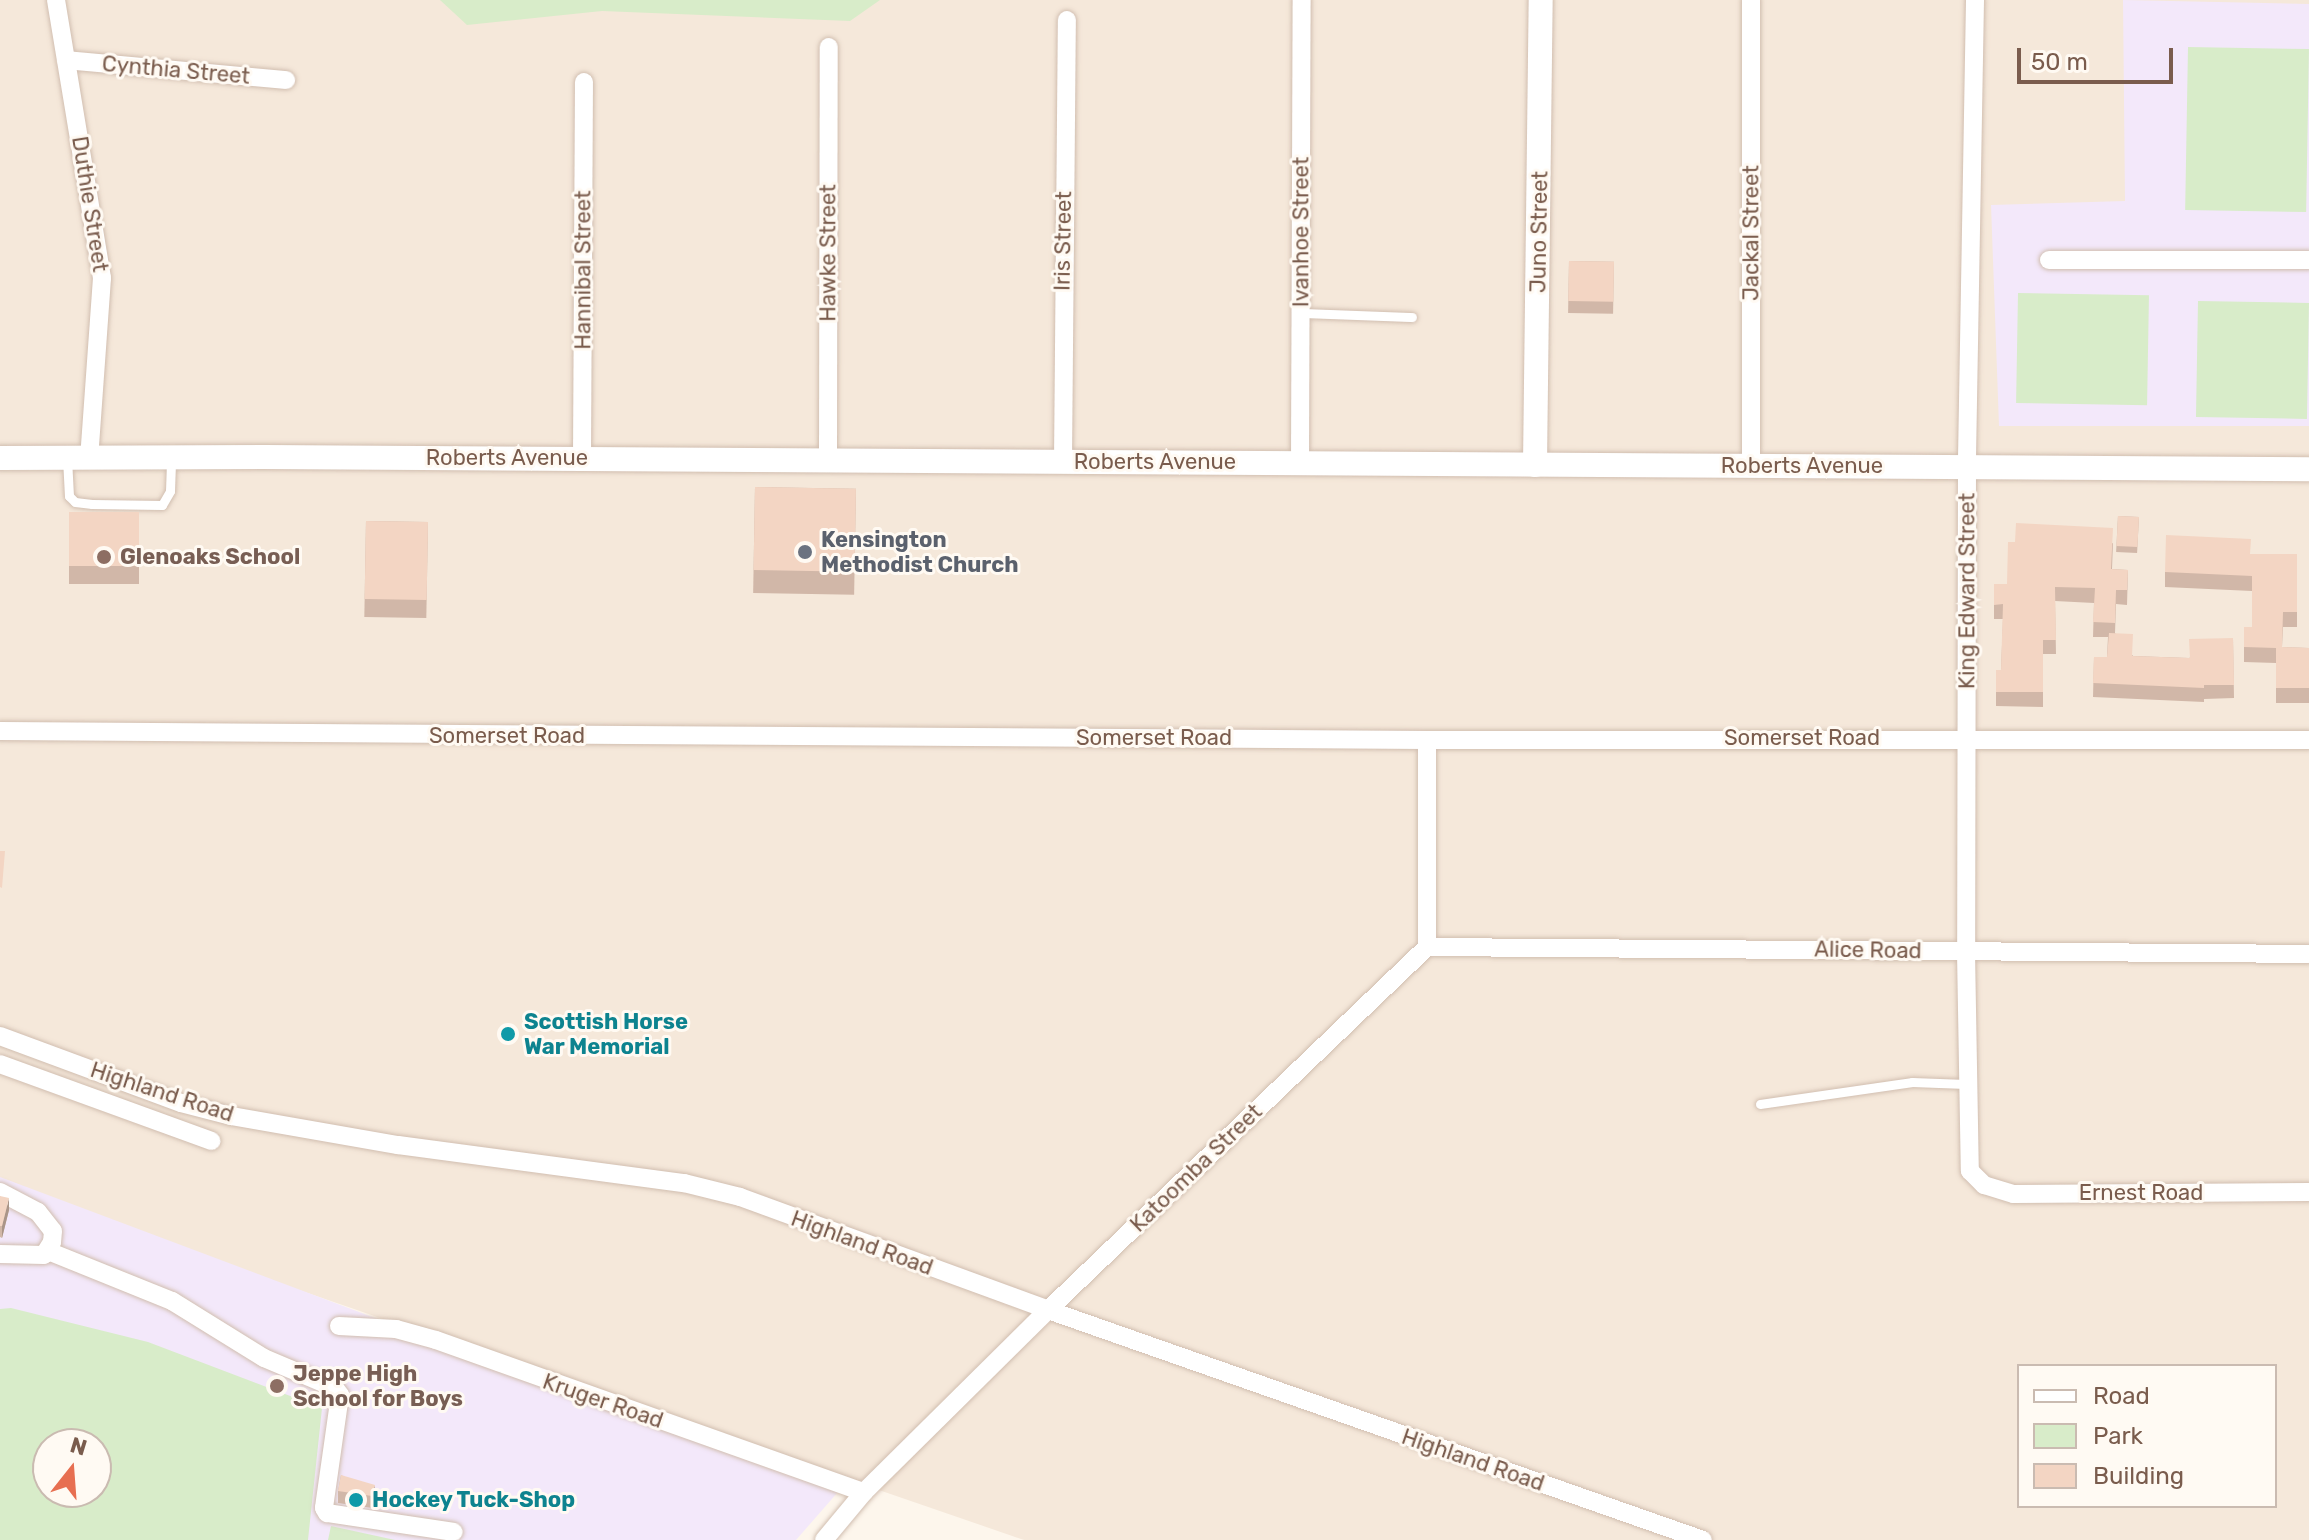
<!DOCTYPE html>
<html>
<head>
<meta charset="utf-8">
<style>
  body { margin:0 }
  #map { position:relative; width:2309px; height:1540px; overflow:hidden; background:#fdf6ec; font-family:Rubik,sans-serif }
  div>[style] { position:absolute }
  .residential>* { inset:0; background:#f5e8da }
  .education>* { inset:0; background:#f3e8fa }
  .green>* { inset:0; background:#d8ecc9; transform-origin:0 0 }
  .roads { filter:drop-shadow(0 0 2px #d1beb0) drop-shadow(0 0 2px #d1beb0) }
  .lane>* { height:9px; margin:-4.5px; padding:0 4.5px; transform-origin:4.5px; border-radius:4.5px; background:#fff }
  .street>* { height:18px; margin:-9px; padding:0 9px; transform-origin:9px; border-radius:9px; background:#fff }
  .secondary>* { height:24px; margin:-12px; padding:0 12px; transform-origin:12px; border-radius:12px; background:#fff }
  .wall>* { inset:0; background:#d1b7a8; transform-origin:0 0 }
  .shaded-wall>* { inset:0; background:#aa9588 }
  .building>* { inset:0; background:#f3d5c3; transform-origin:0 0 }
  .dots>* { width:22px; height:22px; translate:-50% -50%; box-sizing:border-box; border:4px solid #fffaf3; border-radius:50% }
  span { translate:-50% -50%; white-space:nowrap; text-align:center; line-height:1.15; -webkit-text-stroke:6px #fffaf3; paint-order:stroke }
  .street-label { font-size:22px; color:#7a5c4d }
  .worship-label { font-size:22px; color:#5b616d; font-weight:700 }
  .left { translate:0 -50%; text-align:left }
  .education-label { font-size:22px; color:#785e54; font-weight:700 }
  .culture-label { font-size:22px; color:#0d838f; font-weight:700 }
  .legend { position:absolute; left:2017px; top:1364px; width:260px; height:144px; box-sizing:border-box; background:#fffaf3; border:2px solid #cabbb1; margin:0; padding:10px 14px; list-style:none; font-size:24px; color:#7a5c4d }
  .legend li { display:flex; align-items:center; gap:16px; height:40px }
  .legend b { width:40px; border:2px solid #cabbb1 }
  .north { position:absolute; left:32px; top:1428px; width:80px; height:80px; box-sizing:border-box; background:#fffaf3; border:2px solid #cabbb1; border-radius:50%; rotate:17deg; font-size:22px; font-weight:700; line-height:32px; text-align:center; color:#7a5c4d }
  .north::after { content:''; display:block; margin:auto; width:28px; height:36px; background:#e76f51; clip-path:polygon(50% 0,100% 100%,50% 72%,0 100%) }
  .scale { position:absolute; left:2017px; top:48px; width:156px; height:36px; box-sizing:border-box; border:4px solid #7a5c4d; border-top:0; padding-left:10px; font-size:24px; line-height:28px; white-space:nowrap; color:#7a5c4d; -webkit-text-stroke:6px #fffaf3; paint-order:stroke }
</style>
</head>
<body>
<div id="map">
  <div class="residential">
    <i style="clip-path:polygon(evenodd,0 0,2309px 0,2309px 1540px,1024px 1540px,0 1187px,0 0,2019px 1366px,2275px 1366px,2275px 1506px,2019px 1506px,2019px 1366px)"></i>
  </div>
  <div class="education">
    <i style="clip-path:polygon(2123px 0,2309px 4px,2309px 426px,1999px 426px,1991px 205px,2125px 201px)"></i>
    <i style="clip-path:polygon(evenodd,0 1177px,838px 1492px,796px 1540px,0 1540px,0 1177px,48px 1444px,96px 1444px,96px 1492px,48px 1492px,48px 1444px)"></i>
  </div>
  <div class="green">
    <i style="clip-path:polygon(440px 0,880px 0,850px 21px,602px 11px,467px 25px)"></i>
    <i style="left:2188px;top:47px;width:121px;height:163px;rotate:1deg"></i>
    <i style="left:2018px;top:293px;width:131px;height:110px;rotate:1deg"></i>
    <i style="left:2198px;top:301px;width:111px;height:116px;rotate:1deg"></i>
    <i style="clip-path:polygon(evenodd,11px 1308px,148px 1342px,322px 1408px,308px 1540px,0 1540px,0 1309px,11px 1308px,96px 1444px,96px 1492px,48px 1492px,48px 1444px,96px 1444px)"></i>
    <i style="clip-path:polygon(331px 1526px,395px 1540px,328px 1540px)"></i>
  </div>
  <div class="roads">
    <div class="lane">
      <i style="left:1301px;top:313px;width:111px;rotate:2.1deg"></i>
      <i style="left:67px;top:458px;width:38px;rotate:87deg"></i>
      <i style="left:69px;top:496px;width:8px;rotate:45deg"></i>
      <i style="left:75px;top:502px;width:17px;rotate:7deg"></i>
      <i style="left:92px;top:504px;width:70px;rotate:0.8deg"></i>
      <i style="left:162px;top:505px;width:16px;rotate:-60deg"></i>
      <i style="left:170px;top:491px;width:30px;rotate:-88deg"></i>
      <i style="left:1760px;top:1104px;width:154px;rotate:-8.2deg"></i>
      <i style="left:1912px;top:1082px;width:54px;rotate:2.1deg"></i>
    </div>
    <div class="street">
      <i style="left:56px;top:0;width:282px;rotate:80.6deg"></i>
      <i style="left:102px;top:278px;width:180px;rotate:94.1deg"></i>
      <i style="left:1751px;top:0;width:466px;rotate:90deg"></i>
      <i style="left:1975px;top:0;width:466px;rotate:91deg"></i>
      <i style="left:1967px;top:466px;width:486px;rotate:90.1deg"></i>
      <i style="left:1966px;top:952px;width:219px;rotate:89deg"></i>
      <i style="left:1970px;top:1171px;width:20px;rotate:45deg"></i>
      <i style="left:1984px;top:1185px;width:31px;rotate:17deg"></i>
      <i style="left:2014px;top:1194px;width:295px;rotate:-0.4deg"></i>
      <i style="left:66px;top:60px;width:221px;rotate:5.2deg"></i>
      <i style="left:2049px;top:260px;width:260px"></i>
      <i style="left:582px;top:459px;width:377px;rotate:-89.7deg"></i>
      <i style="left:828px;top:459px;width:412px;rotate:-89.9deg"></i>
      <i style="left:1063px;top:462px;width:442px;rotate:-89.5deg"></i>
      <i style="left:1300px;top:463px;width:463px;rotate:-89.8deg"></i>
      <i style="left:0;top:731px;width:1427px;rotate:0.36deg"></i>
      <i style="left:1427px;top:740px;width:882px"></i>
      <i style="left:1427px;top:947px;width:882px;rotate:0.45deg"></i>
      <i style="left:0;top:1036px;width:193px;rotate:20.3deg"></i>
      <i style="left:181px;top:1103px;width:52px;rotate:14.6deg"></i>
      <i style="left:231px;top:1116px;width:169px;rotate:9.9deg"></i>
      <i style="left:398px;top:1145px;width:289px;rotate:7.6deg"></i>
      <i style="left:684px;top:1183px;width:58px;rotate:14deg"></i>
      <i style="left:740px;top:1197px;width:328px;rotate:20.1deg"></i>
      <i style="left:1048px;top:1310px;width:694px;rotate:19.35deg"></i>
      <i style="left:0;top:1064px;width:225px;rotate:20deg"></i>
      <i style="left:0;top:1192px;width:43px;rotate:27.8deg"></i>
      <i style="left:38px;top:1212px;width:24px;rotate:52deg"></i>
      <i style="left:53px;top:1231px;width:11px;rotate:95deg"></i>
      <i style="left:52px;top:1242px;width:15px;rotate:122deg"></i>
      <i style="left:44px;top:1255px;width:44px;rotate:-178.7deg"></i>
      <i style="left:48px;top:1251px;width:134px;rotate:22deg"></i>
      <i style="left:172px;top:1301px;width:108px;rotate:31.8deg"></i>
      <i style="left:264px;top:1358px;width:77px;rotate:22.9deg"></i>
      <i style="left:335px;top:1388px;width:9px;rotate:54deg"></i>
      <i style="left:340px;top:1395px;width:114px;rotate:98.1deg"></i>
      <i style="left:324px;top:1508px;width:6px;rotate:59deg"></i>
      <i style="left:327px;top:1513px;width:128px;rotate:8.5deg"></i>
      <i style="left:339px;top:1326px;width:57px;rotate:3deg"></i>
      <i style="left:396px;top:1329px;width:41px;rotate:15.4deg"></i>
      <i style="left:436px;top:1340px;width:454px;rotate:19.6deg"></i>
      <i style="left:824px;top:1540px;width:62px;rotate:-50.2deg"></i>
      <i style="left:864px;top:1492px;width:259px;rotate:-44.7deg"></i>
      <i style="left:1048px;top:1310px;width:525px;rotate:-43.76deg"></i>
      <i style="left:1427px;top:947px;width:207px;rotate:-90deg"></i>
    </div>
    <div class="secondary">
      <i style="left:0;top:458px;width:264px;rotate:-0.2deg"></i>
      <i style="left:264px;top:457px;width:2045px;rotate:0.34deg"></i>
      <i style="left:1535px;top:465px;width:465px;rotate:-89.3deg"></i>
    </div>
  </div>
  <div class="wall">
    <i style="left:1569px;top:261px;width:45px;height:52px;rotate:1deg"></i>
    <i style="left:755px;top:487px;width:101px;height:106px;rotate:1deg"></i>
    <i style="left:69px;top:512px;width:70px;height:72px"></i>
    <i style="left:2118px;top:516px;width:21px;height:36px;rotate:3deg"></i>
    <i style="left:366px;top:521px;width:62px;height:96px;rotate:1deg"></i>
    <i style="clip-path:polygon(2113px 543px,2112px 569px,2128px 570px,2127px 605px,2116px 604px,2115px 633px,2133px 656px,2189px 658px,2233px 638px,2234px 698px,2204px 699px,2204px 702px,2093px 697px,2094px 657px,2107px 657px,2108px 637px,2093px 637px,2094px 603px,2055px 601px,2056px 654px,2043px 654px,2043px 707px,1996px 706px,1996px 670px,2001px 670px,2003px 619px,1994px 619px,1994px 584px,2007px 584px)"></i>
    <i style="clip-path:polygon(2251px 554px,2297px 554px,2297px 627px,2283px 627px,2282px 647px,2309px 648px,2309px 703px,2276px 703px,2276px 663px,2244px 662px,2244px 627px,2252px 627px,2252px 591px,2165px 587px,2165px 572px)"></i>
    <i style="clip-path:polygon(0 1196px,9px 1210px,2px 1238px,0 1237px)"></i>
    <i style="clip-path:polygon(341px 1475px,375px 1497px,372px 1508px,338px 1503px,338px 1491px)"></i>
  </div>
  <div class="shaded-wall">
    <i style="clip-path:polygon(9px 1198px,9px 1210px,2px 1238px,2px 1226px)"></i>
    <i style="clip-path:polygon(375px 1485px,375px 1497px,372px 1508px,372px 1496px)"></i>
  </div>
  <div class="building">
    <i style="left:1569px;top:261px;width:45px;height:40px;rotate:1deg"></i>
    <i style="left:755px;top:487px;width:101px;height:83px;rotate:1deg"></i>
    <i style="left:69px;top:512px;width:70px;height:54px"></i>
    <i style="left:2118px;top:516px;width:21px;height:30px;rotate:3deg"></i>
    <i style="left:366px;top:521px;width:62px;height:78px;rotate:1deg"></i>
    <i style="clip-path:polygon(2016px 523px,2113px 528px,2111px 569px,2128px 570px,2127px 590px,2116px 590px,2115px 623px,2093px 622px,2095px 588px,2055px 587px,2056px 640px,2043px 640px,2043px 692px,1996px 692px,1996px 670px,2001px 670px,2003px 604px,1994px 605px,1994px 584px,2007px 584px,2008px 542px,2015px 542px)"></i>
    <i style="clip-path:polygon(2166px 535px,2251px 539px,2250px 554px,2297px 554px,2297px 612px,2283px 612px,2282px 647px,2309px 648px,2309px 688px,2276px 688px,2276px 648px,2244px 647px,2244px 627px,2252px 627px,2252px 576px,2165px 572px)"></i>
    <i style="clip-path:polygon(2109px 633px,2133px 634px,2132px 656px,2190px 658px,2189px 639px,2233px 638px,2234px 685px,2204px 685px,2204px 688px,2093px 683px,2094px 657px,2107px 657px)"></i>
    <i style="clip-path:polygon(0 851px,5px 851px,2px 888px,0 887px)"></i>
    <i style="clip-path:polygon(0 1196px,9px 1198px,2px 1226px,0 1226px)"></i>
    <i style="clip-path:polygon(341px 1475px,375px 1485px,372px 1496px,338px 1491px)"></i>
  </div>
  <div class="dots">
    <i style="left:805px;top:552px;background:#6b7280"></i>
    <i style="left:104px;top:557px;background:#8d6e63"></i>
    <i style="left:508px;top:1034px;background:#0f9aa8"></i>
    <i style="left:277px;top:1386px;background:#8d6e63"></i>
    <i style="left:356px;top:1500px;background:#0f9aa8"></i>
  </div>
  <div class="street-label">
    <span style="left:176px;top:70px;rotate:5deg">Cynthia Street</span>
    <span style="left:90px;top:204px;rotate:81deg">Duthie Street</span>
    <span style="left:1301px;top:232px;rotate:-90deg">Ivanhoe Street</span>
    <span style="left:1539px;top:232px;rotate:-89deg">Juno Street</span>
    <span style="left:1751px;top:233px;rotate:-90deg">Jackal Street</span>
    <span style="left:1063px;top:241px;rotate:-89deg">Iris Street</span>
    <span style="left:828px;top:253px;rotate:-90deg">Hawke Street</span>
    <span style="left:583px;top:270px;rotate:-90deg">Hannibal Street</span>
    <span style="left:507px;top:458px">Roberts Avenue</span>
    <span style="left:1155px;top:462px">Roberts Avenue</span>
    <span style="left:1802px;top:466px">Roberts Avenue</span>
    <span style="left:1967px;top:591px;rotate:-90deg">King Edward Street</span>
    <span style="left:507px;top:736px">Somerset Road</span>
    <span style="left:1154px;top:738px">Somerset Road</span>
    <span style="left:1802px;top:738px">Somerset Road</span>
    <span style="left:1868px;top:950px;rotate:1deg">Alice Road</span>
    <span style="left:162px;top:1092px;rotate:18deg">Highland Road</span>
    <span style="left:1196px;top:1168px;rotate:-44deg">Katoomba Street</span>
    <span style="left:2141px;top:1193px">Ernest Road</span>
    <span style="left:862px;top:1243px;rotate:20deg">Highland Road</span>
    <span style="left:603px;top:1401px;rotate:19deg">Kruger Road</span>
    <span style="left:1473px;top:1460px;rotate:19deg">Highland Road</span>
  </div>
  <div class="worship-label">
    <span class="left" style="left:821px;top:552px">Kensington<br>Methodist Church</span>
  </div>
  <div class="education-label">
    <span class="left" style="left:120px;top:557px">Glenoaks School</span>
    <span class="left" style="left:293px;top:1386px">Jeppe High<br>School for Boys</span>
  </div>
  <div class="culture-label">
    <span class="left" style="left:524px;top:1034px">Scottish Horse<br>War Memorial</span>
    <span class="left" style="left:372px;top:1500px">Hockey Tuck-Shop</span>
  </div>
  <ul class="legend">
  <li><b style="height:10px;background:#fff"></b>Road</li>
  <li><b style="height:22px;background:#d8ecc9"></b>Park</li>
  <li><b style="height:22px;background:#f3d5c3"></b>Building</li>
  </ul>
  <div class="north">N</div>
  <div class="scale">50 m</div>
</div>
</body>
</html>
